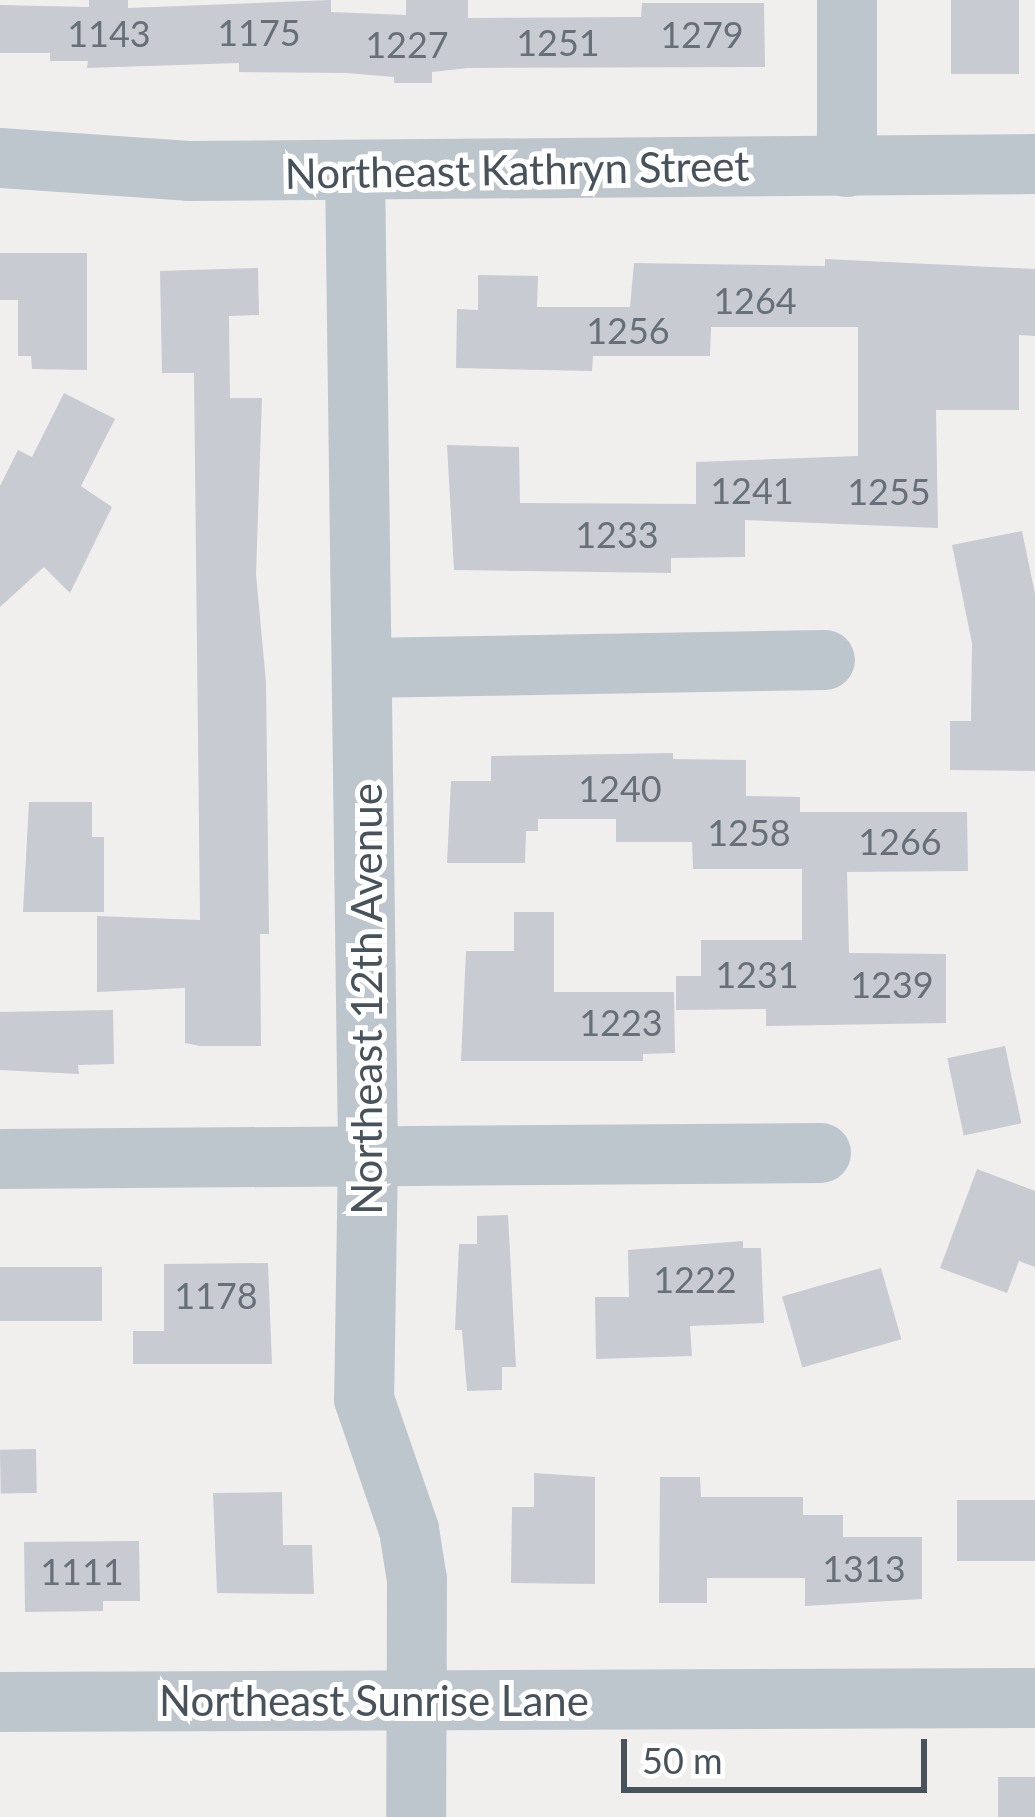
<!DOCTYPE html>
<html>
<head>
<meta charset="utf-8">
<style>
  body { margin:0 }
  #map { position:relative; width:1035px; height:1817px; overflow:hidden; background:#f1eeee; font-family:Lato,sans-serif }
  div>[style] { position:absolute }
  .building>* { inset:0; background:#c8cbd1; transform-origin:0 0 }
  .minor>* { height:60px; margin:-30px; padding:0 30px; transform-origin:30px; border-radius:30px; background:#bdc6cd }
  span { translate:-50% -50%; white-space:nowrap; text-align:center; line-height:1.15; -webkit-text-stroke:10px #fff; paint-order:stroke }
  .number-label { font-size:36px; color:#677078 }
  .number-label span { -webkit-text-stroke-width:0 }
  .street-label { font-size:42px; color:#47525b }
  .scale { position:absolute; left:621px; top:1739px; width:306px; height:54px; box-sizing:border-box; border:6px solid #47525b; border-top:0; padding-left:15px; font-size:36px; line-height:42px; white-space:nowrap; color:#47525b; -webkit-text-stroke:9px #fff; paint-order:stroke }
</style>
</head>
<body>
<div id="map">
  <div class="building">
    <i style="clip-path:polygon(89px 0,128px 0,128px 8px,331px 0,331px 12px,406px 15px,406px 0,468px 0,468px 18px,641px 17px,642px 3px,764px 3px,765px 67px,468px 68px,432px 72px,432px 83px,394px 83px,394px 77px,347px 73px,239px 72px,239px 63px,87px 68px,88px 61px,50px 61px,50px 53px,0 53px,0 5px,89px 7px)"></i>
    <i style="left:951px;top:0;width:68px;height:74px"></i>
    <i style="clip-path:polygon(0 253px,87px 253px,87px 370px,32px 369px,31px 356px,18px 356px,18px 300px,0 300px)"></i>
    <i style="clip-path:polygon(825px 259px,1035px 269px,1035px 336px,1019px 335px,1019px 410px,936px 410px,938px 528px,745px 520px,745px 557px,671px 558px,671px 573px,454px 570px,447px 445px,519px 447px,520px 503px,696px 504px,696px 462px,858px 456px,858px 327px,711px 327px,710px 356px,593px 356px,592px 371px,456px 368px,457px 309px,478px 310px,478px 275px,538px 276px,537px 307px,630px 307px,634px 263px,825px 266px)"></i>
    <i style="clip-path:polygon(258px 268px,259px 315px,229px 316px,230px 398px,262px 398px,256px 574px,266px 682px,269px 934px,260px 934px,261px 1046px,200px 1046px,185px 1043px,185px 988px,97px 992px,97px 916px,200px 920px,194px 373px,162px 373px,160px 271px)"></i>
    <i style="clip-path:polygon(64px 393px,115px 419px,81px 486px,112px 507px,70px 593px,44px 567px,0 607px,0 486px,18px 450px,32px 457px)"></i>
    <i style="clip-path:polygon(1022px 531px,1035px 594px,1035px 771px,950px 770px,950px 721px,971px 721px,972px 643px,952px 545px)"></i>
    <i style="clip-path:polygon(673px 753px,673px 759px,746px 760px,746px 796px,800px 797px,800px 812px,967px 812px,968px 871px,847px 872px,849px 953px,946px 954px,946px 1023px,766px 1026px,766px 1009px,676px 1010px,676px 976px,701px 976px,701px 940px,802px 940px,802px 869px,693px 869px,692px 842px,616px 842px,616px 819px,538px 819px,538px 831px,526px 831px,525px 863px,447px 863px,451px 781px,491px 781px,491px 756px)"></i>
    <i style="clip-path:polygon(29px 802px,92px 802px,92px 837px,104px 837px,104px 912px,23px 912px)"></i>
    <i style="clip-path:polygon(514px 912px,554px 912px,554px 992px,674px 992px,675px 1053px,643px 1054px,643px 1061px,461px 1061px,466px 951px,514px 951px)"></i>
    <i style="clip-path:polygon(113px 1010px,114px 1064px,78px 1065px,79px 1074px,0 1070px,0 1012px)"></i>
    <i style="left:1005px;top:1046px;width:79px;height:59px;rotate:78deg"></i>
    <i style="clip-path:polygon(977px 1169px,1035px 1191px,1035px 1267px,1019px 1261px,1007px 1293px,940px 1268px)"></i>
    <i style="clip-path:polygon(508px 1215px,516px 1367px,502px 1367px,502px 1390px,467px 1391px,462px 1330px,455px 1330px,459px 1244px,477px 1244px,477px 1216px)"></i>
    <i style="clip-path:polygon(743px 1241px,743px 1248px,761px 1248px,764px 1323px,690px 1326px,692px 1356px,596px 1359px,595px 1297px,629px 1297px,628px 1250px)"></i>
    <i style="clip-path:polygon(268px 1263px,272px 1364px,133px 1364px,133px 1331px,164px 1331px,164px 1264px)"></i>
    <i style="left:0;top:1267px;width:102px;height:54px"></i>
    <i style="left:881px;top:1268px;width:74px;height:103px;rotate:74deg"></i>
    <i style="left:36px;top:1449px;width:44px;height:36px;rotate:89deg"></i>
    <i style="clip-path:polygon(534px 1473px,595px 1477px,595px 1584px,511px 1583px,512px 1507px,534px 1507px)"></i>
    <i style="clip-path:polygon(660px 1477px,700px 1477px,701px 1497px,803px 1497px,803px 1515px,843px 1515px,843px 1537px,922px 1537px,922px 1599px,805px 1606px,805px 1578px,707px 1578px,707px 1603px,659px 1603px)"></i>
    <i style="clip-path:polygon(282px 1492px,283px 1545px,312px 1545px,314px 1594px,217px 1593px,213px 1493px)"></i>
    <i style="left:957px;top:1500px;width:78px;height:61px"></i>
    <i style="clip-path:polygon(139px 1541px,140px 1601px,103px 1601px,103px 1611px,25px 1612px,24px 1542px)"></i>
    <i style="left:1035px;top:1777px;width:40px;height:37px;rotate:90deg"></i>
  </div>
  <div class="minor">
    <i style="left:0;top:158px;width:189px;rotate:3.9deg"></i>
    <i style="left:189px;top:171px;width:846px;rotate:-0.47deg"></i>
    <i style="left:847px;top:167px;width:167px;rotate:-90deg"></i>
    <i style="left:355px;top:171px;width:982px;rotate:89.24deg"></i>
    <i style="left:368px;top:1153px;width:246px;rotate:90.9deg"></i>
    <i style="left:364px;top:1399px;width:139px;rotate:71deg"></i>
    <i style="left:409px;top:1530px;width:51px;rotate:80.9deg"></i>
    <i style="left:417px;top:1580px;width:237px;rotate:90.2deg"></i>
    <i style="left:364px;top:668px;width:461px;rotate:-1deg"></i>
    <i style="left:0;top:1159px;width:821px;rotate:-0.42deg"></i>
    <i style="left:0;top:1702px;width:1035px;rotate:-0.22deg"></i>
  </div>
  <div class="number-label">
    <span style="left:259px;top:33px">1175</span>
    <span style="left:109px;top:34px">1143</span>
    <span style="left:702px;top:35px">1279</span>
    <span style="left:558px;top:43px">1251</span>
    <span style="left:407px;top:45px">1227</span>
    <span style="left:755px;top:301px">1264</span>
    <span style="left:628px;top:331px">1256</span>
    <span style="left:752px;top:491px">1241</span>
    <span style="left:889px;top:492px">1255</span>
    <span style="left:617px;top:535px">1233</span>
    <span style="left:620px;top:789px">1240</span>
    <span style="left:749px;top:833px">1258</span>
    <span style="left:900px;top:842px">1266</span>
    <span style="left:757px;top:975px">1231</span>
    <span style="left:892px;top:985px">1239</span>
    <span style="left:621px;top:1023px">1223</span>
    <span style="left:695px;top:1280px">1222</span>
    <span style="left:216px;top:1296px">1178</span>
    <span style="left:864px;top:1569px">1313</span>
    <span style="left:82px;top:1572px">1111</span>
  </div>
  <div class="street-label">
    <span style="left:517px;top:169px;rotate:-1deg">Northeast Kathryn Street</span>
    <span style="left:366px;top:999px;rotate:-90deg">Northeast 12th Avenue</span>
    <span style="left:374px;top:1700px">Northeast Sunrise Lane</span>
  </div>
  <div class="scale">50 m</div>
</div>
</body>
</html>
